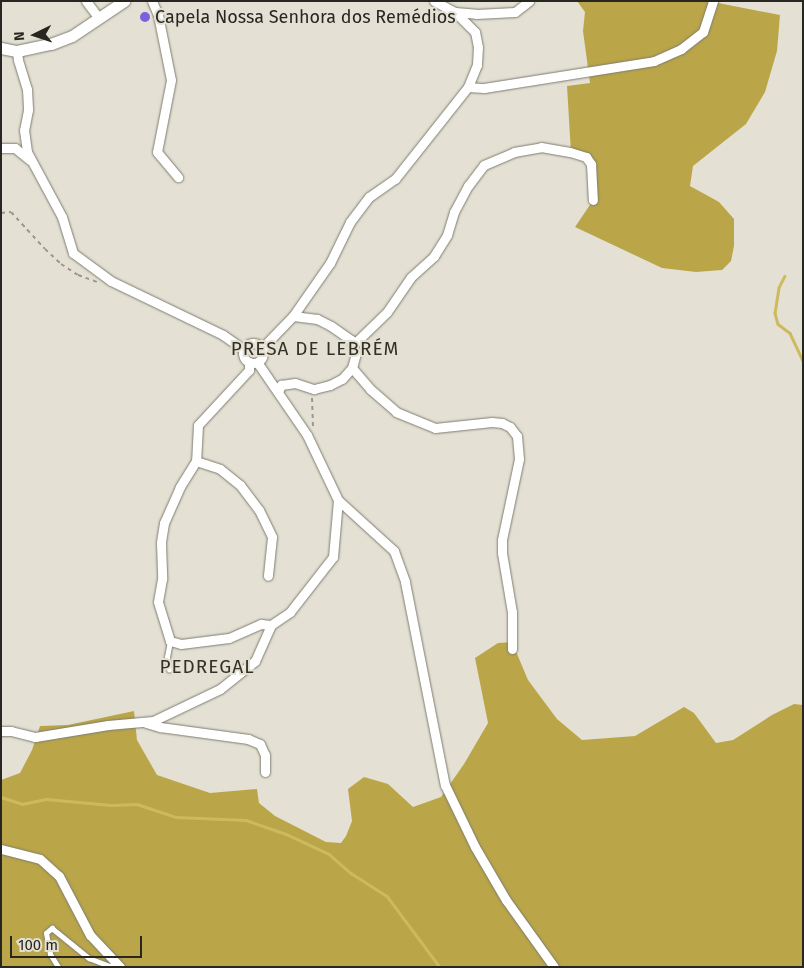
<!DOCTYPE html>
<html>
<head>
<meta charset="utf-8">
<style>
  body { margin:0 }
  #map { position:relative; width:804px; height:968px; overflow:hidden; background:#e4e1d4; font-family:"Fira Sans",sans-serif }
  div>[style] { position:absolute }
  .forest>* { inset:0; background:#baa649 }
  .stream>* { height:2.5px; margin:-1.25px; padding:0 1.25px; transform-origin:1.25px; border-radius:1.25px; background:#ceba5e }
  .path>* { height:2px; margin-top:-1px; transform-origin:0; background:repeating-linear-gradient(90deg,#9a988e 0 4px,transparent 0 8px) }
  .roads { filter:drop-shadow(0 0 1px #7e7c6f) drop-shadow(0 0 1px #7e7c6f) }
  .service>* { height:4.5px; margin:-2.25px; padding:0 2.25px; transform-origin:2.25px; border-radius:2.25px; background:#fff }
  .minor>* { height:9px; margin:-4.5px; padding:0 4.5px; transform-origin:4.5px; border-radius:4.5px; background:#fff }
  .minor>.ring { margin:-4.5px; padding:0; box-sizing:content-box; background:none; border:9px solid #fff; border-radius:50% }
  .tertiary>* { height:11px; margin:-5.5px; padding:0 5.5px; transform-origin:5.5px; border-radius:5.5px; background:#fff }
  .dots>* { width:14px; height:14px; translate:-50% -50%; box-sizing:border-box; border:2px solid #e4e1d4; border-radius:50% }
  span { translate:-50% -50%; white-space:nowrap; text-align:center; line-height:1.15; -webkit-text-stroke:4px #e4e1d4; paint-order:stroke }
  .poi-label { font-size:18px; color:#272621 }
  .left { translate:0 -50%; text-align:left }
  .neighbourhood-label { font-size:19px; color:#333126; letter-spacing:1px }
  .frame { position:absolute; inset:0; border:2px solid #272621; pointer-events:none }
  .north { position:absolute; left:10px; top:10px; width:50px; height:50px; -webkit-text-stroke:4px #e4e1d4; paint-order:stroke; rotate:266deg; font-size:14px; font-weight:700; line-height:20px; text-align:center; color:#272621 }
  .north::after { content:''; display:block; margin:auto; width:18px; height:22px; background:#272621; clip-path:polygon(50% 0,100% 100%,50% 72%,0 100%) }
  .scale { position:absolute; left:10px; top:936px; width:132px; height:22px; box-sizing:border-box; border:2px solid #272621; border-top:0; padding-left:6px; font-size:15px; line-height:18px; white-space:nowrap; color:#272621; -webkit-text-stroke:4px #e4e1d4; paint-order:stroke }
</style>
</head>
<body>
<div id="map">
  <div class="forest">
    <i style="clip-path:polygon(577px 1px,708px 1px,780px 15px,777px 51px,765px 92px,746px 124px,693px 166px,690px 186px,719px 202px,734px 219px,734px 246px,731px 261px,722px 270px,696px 272px,662px 268px,575px 227px,596px 196px,593px 159px,571px 153px,567px 86px,590px 83px,583px 31px,585px 12px)"></i>
    <i style="clip-path:polygon(512px 642px,528px 680px,557px 719px,582px 740px,635px 736px,684px 707px,694px 713px,716px 743px,733px 740px,772px 715px,794px 704px,803px 705px,803px 967px,1px 967px,1px 780px,20px 773px,32px 750px,40px 726px,68px 725px,134px 711px,137px 740px,157px 775px,210px 793px,257px 789px,259px 803px,275px 816px,326px 842px,341px 843px,346px 836px,352px 821px,348px 789px,364px 777px,388px 784px,413px 807px,441px 797px,464px 764px,488px 723px,475px 658px,498px 643px)"></i>
  </div>
  <div class="stream">
    <i style="left:785px;top:276px;width:13px;rotate:117deg"></i>
    <i style="left:779px;top:288px;width:25px;rotate:99deg"></i>
    <i style="left:775px;top:313px;width:11px;rotate:75deg"></i>
    <i style="left:778px;top:324px;width:15px;rotate:37deg"></i>
    <i style="left:790px;top:333px;width:31px;rotate:65deg"></i>
    <i style="left:1px;top:797px;width:22px;rotate:18deg"></i>
    <i style="left:22px;top:804px;width:25px;rotate:-12deg"></i>
    <i style="left:46px;top:799px;width:65px;rotate:5.3deg"></i>
    <i style="left:111px;top:805px;width:26px;rotate:-2deg"></i>
    <i style="left:137px;top:804px;width:41px;rotate:18.4deg"></i>
    <i style="left:176px;top:817px;width:70px;rotate:2.5deg"></i>
    <i style="left:246px;top:820px;width:42px;rotate:19.3deg"></i>
    <i style="left:286px;top:834px;width:47px;rotate:24.9deg"></i>
    <i style="left:329px;top:854px;width:29px;rotate:41deg"></i>
    <i style="left:351px;top:873px;width:43px;rotate:32.6deg"></i>
    <i style="left:387px;top:896px;width:89px;rotate:53.3deg"></i>
  </div>
  <div class="path">
    <i style="left:1px;top:213px;width:10px;rotate:-6deg"></i>
    <i style="left:11px;top:212px;width:50px;rotate:47.4deg"></i>
    <i style="left:45px;top:249px;width:22px;rotate:43deg"></i>
    <i style="left:61px;top:264px;width:20px;rotate:33deg"></i>
    <i style="left:78px;top:275px;width:20px;rotate:20deg"></i>
    <i style="left:312px;top:398px;width:30px;rotate:88deg"></i>
  </div>
  <div class="roads">
    <div class="service">
      <i style="left:169px;top:670px;width:13px;rotate:-99deg"></i>
      <i style="left:167px;top:657px;width:16px;rotate:-79deg"></i>
      <i style="left:58px;top:967px;width:15px;rotate:-122deg"></i>
      <i style="left:50px;top:954px;width:21px;rotate:-101deg"></i>
      <i style="left:46px;top:933px;width:8px;rotate:-40deg"></i>
      <i style="left:52px;top:928px;width:48px;rotate:39deg"></i>
      <i style="left:89px;top:958px;width:22px;rotate:21deg"></i>
      <i style="left:110px;top:966px;width:9px"></i>
    </div>
    <div class="minor">
      <i style="left:86px;top:1px;width:20px;rotate:53deg"></i>
      <i style="left:152px;top:1px;width:15px;rotate:67deg"></i>
      <i style="left:158px;top:15px;width:66px;rotate:78.7deg"></i>
      <i style="left:171px;top:80px;width:73px;rotate:101deg"></i>
      <i style="left:157px;top:152px;width:33px;rotate:50deg"></i>
      <i style="left:434px;top:1px;width:24px;rotate:28deg"></i>
      <i style="left:455px;top:12px;width:21px;rotate:5deg"></i>
      <i style="left:476px;top:14px;width:39px;rotate:-3deg"></i>
      <i style="left:515px;top:12px;width:18px;rotate:-38deg"></i>
      <i style="left:17px;top:51px;width:9px;rotate:84deg"></i>
      <i style="left:18px;top:60px;width:30px;rotate:73deg"></i>
      <i style="left:27px;top:89px;width:21px;rotate:87deg"></i>
      <i style="left:28px;top:110px;width:20px;rotate:101deg"></i>
      <i style="left:24px;top:130px;width:22px;rotate:82deg"></i>
      <i style="left:27px;top:152px;width:74px;rotate:61.7deg"></i>
      <i style="left:62px;top:217px;width:38px;rotate:73deg"></i>
      <i style="left:73px;top:253px;width:47px;rotate:36.4deg"></i>
      <i style="left:111px;top:281px;width:124px;rotate:25.7deg"></i>
      <i style="left:223px;top:335px;width:24px;rotate:35deg"></i>
      <i style="left:468px;top:87px;width:16px;rotate:4deg"></i>
      <i style="left:484px;top:88px;width:172px;rotate:-9deg"></i>
      <i style="left:654px;top:61px;width:30px;rotate:-24deg"></i>
      <i style="left:681px;top:49px;width:28px;rotate:-38deg"></i>
      <i style="left:703px;top:32px;width:33px;rotate:-72deg"></i>
      <i style="left:1px;top:148px;width:14px"></i>
      <i style="left:15px;top:148px;width:19px;rotate:39deg"></i>
      <i class="ring" style="left:243px;top:343px;width:11px;height:11px"></i>
      <i style="left:353px;top:345px;width:47px;rotate:-44.1deg"></i>
      <i style="left:387px;top:312px;width:42px;rotate:-55.6deg"></i>
      <i style="left:411px;top:277px;width:31px;rotate:-42deg"></i>
      <i style="left:434px;top:256px;width:25px;rotate:-58deg"></i>
      <i style="left:447px;top:235px;width:24px;rotate:-73deg"></i>
      <i style="left:454px;top:212px;width:30px;rotate:-62deg"></i>
      <i style="left:468px;top:186px;width:26px;rotate:-53deg"></i>
      <i style="left:484px;top:165px;width:33px;rotate:-23deg"></i>
      <i style="left:514px;top:152px;width:27px;rotate:-10deg"></i>
      <i style="left:541px;top:147px;width:29px;rotate:10deg"></i>
      <i style="left:570px;top:152px;width:17px;rotate:17deg"></i>
      <i style="left:586px;top:157px;width:9px;rotate:54deg"></i>
      <i style="left:591px;top:164px;width:36px;rotate:87deg"></i>
      <i style="left:262px;top:348px;width:45px;rotate:-45.9deg"></i>
      <i style="left:293px;top:316px;width:65px;rotate:-55.1deg"></i>
      <i style="left:330px;top:263px;width:46px;rotate:-64deg"></i>
      <i style="left:350px;top:222px;width:31px;rotate:-53deg"></i>
      <i style="left:369px;top:197px;width:32px;rotate:-35deg"></i>
      <i style="left:395px;top:179px;width:117px;rotate:-51.6deg"></i>
      <i style="left:468px;top:87px;width:24px;rotate:-68deg"></i>
      <i style="left:477px;top:65px;width:18px;rotate:-87deg"></i>
      <i style="left:478px;top:47px;width:15px;rotate:-101deg"></i>
      <i style="left:475px;top:32px;width:28px;rotate:-135deg"></i>
      <i style="left:249px;top:362px;width:8px;rotate:90deg"></i>
      <i style="left:249px;top:370px;width:75px;rotate:132.8deg"></i>
      <i style="left:198px;top:425px;width:36px;rotate:93deg"></i>
      <i style="left:196px;top:461px;width:31px;rotate:122deg"></i>
      <i style="left:180px;top:487px;width:39px;rotate:114deg"></i>
      <i style="left:164px;top:523px;width:20px;rotate:99deg"></i>
      <i style="left:161px;top:543px;width:36px;rotate:88deg"></i>
      <i style="left:162px;top:579px;width:23px;rotate:100deg"></i>
      <i style="left:158px;top:602px;width:41px;rotate:72.9deg"></i>
      <i style="left:170px;top:641px;width:11px;rotate:15deg"></i>
      <i style="left:181px;top:644px;width:48px;rotate:-7.1deg"></i>
      <i style="left:229px;top:638px;width:35px;rotate:-24deg"></i>
      <i style="left:261px;top:624px;width:10px;rotate:6deg"></i>
      <i style="left:352px;top:368px;width:28px;rotate:49deg"></i>
      <i style="left:370px;top:389px;width:35px;rotate:41deg"></i>
      <i style="left:396px;top:412px;width:42px;rotate:22.3deg"></i>
      <i style="left:435px;top:428px;width:57px;rotate:-6deg"></i>
      <i style="left:492px;top:422px;width:10px;rotate:6deg"></i>
      <i style="left:502px;top:423px;width:9px;rotate:27deg"></i>
      <i style="left:510px;top:427px;width:11px;rotate:52deg"></i>
      <i style="left:517px;top:436px;width:23px;rotate:85deg"></i>
      <i style="left:519px;top:459px;width:83px;rotate:101.9deg"></i>
      <i style="left:502px;top:540px;width:13px;rotate:90deg"></i>
      <i style="left:502px;top:553px;width:60px;rotate:80.4deg"></i>
      <i style="left:512px;top:612px;width:37px;rotate:90deg"></i>
      <i style="left:278px;top:392px;width:8px;rotate:-67deg"></i>
      <i style="left:281px;top:385px;width:14px;rotate:-8deg"></i>
      <i style="left:295px;top:383px;width:20px;rotate:18deg"></i>
      <i style="left:314px;top:389px;width:16px;rotate:-14deg"></i>
      <i style="left:330px;top:385px;width:13px;rotate:-27deg"></i>
      <i style="left:342px;top:379px;width:15px;rotate:-48deg"></i>
      <i style="left:352px;top:368px;width:16px;rotate:-75deg"></i>
      <i style="left:356px;top:353px;width:14px;rotate:-111deg"></i>
      <i style="left:351px;top:340px;width:24px;rotate:-145deg"></i>
      <i style="left:331px;top:326px;width:16px;rotate:-153deg"></i>
      <i style="left:317px;top:319px;width:24px;rotate:-173deg"></i>
      <i style="left:196px;top:461px;width:25px;rotate:18deg"></i>
      <i style="left:220px;top:469px;width:26px;rotate:39deg"></i>
      <i style="left:240px;top:485px;width:31px;rotate:53deg"></i>
      <i style="left:259px;top:510px;width:30px;rotate:64deg"></i>
      <i style="left:272px;top:537px;width:39px;rotate:96deg"></i>
      <i style="left:338px;top:500px;width:76px;rotate:42.3deg"></i>
      <i style="left:394px;top:551px;width:33px;rotate:70deg"></i>
      <i style="left:405px;top:582px;width:207px;rotate:78.9deg"></i>
      <i style="left:445px;top:785px;width:69px;rotate:64.2deg"></i>
      <i style="left:475px;top:847px;width:61px;rotate:59.7deg"></i>
      <i style="left:506px;top:900px;width:82px;rotate:54.4deg"></i>
      <i style="left:146px;top:723px;width:15px;rotate:16deg"></i>
      <i style="left:160px;top:727px;width:89px;rotate:7.8deg"></i>
      <i style="left:248px;top:739px;width:13px;rotate:23deg"></i>
      <i style="left:260px;top:744px;width:12px;rotate:66deg"></i>
      <i style="left:265px;top:755px;width:17px;rotate:90deg"></i>
      <i style="left:1px;top:731px;width:10px"></i>
      <i style="left:11px;top:731px;width:25px;rotate:14deg"></i>
      <i style="left:35px;top:737px;width:74px;rotate:-9.3deg"></i>
      <i style="left:108px;top:725px;width:45px;rotate:-5.1deg"></i>
      <i style="left:153px;top:721px;width:74px;rotate:-25.5deg"></i>
      <i style="left:220px;top:689px;width:45px;rotate:-38.7deg"></i>
      <i style="left:255px;top:661px;width:39px;rotate:-66deg"></i>
      <i style="left:271px;top:625px;width:23px;rotate:-34deg"></i>
      <i style="left:290px;top:612px;width:70px;rotate:-52deg"></i>
      <i style="left:333px;top:557px;width:57px;rotate:-85deg"></i>
      <i style="left:338px;top:500px;width:72px;rotate:-115.5deg"></i>
      <i style="left:307px;top:435px;width:88px;rotate:-124.4deg"></i>
      <i style="left:1px;top:849px;width:40px;rotate:14.4deg"></i>
      <i style="left:40px;top:859px;width:25px;rotate:42deg"></i>
      <i style="left:59px;top:876px;width:67px;rotate:62.3deg"></i>
      <i style="left:90px;top:935px;width:44px;rotate:46.8deg"></i>
    </div>
    <div class="tertiary">
      <i style="left:1px;top:48px;width:16px;rotate:11deg"></i>
      <i style="left:17px;top:51px;width:35px;rotate:-12deg"></i>
      <i style="left:51px;top:44px;width:22px;rotate:-21deg"></i>
      <i style="left:72px;top:36px;width:63px;rotate:-33.9deg"></i>
    </div>
  </div>
  <div class="dots">
    <i style="left:145px;top:17px;background:#7962dd"></i>
  </div>
  <div class="poi-label">
    <span class="left" style="left:155px;top:17px">Capela Nossa Senhora dos Remédios</span>
  </div>
  <div class="neighbourhood-label">
    <span style="left:315px;top:349px">PRESA DE LEBRÉM</span>
    <span style="left:207px;top:667px">PEDREGAL</span>
  </div>
  <div class="frame"></div>
  <div class="north">N</div>
  <div class="scale">100 m</div>
</div>
</body>
</html>
